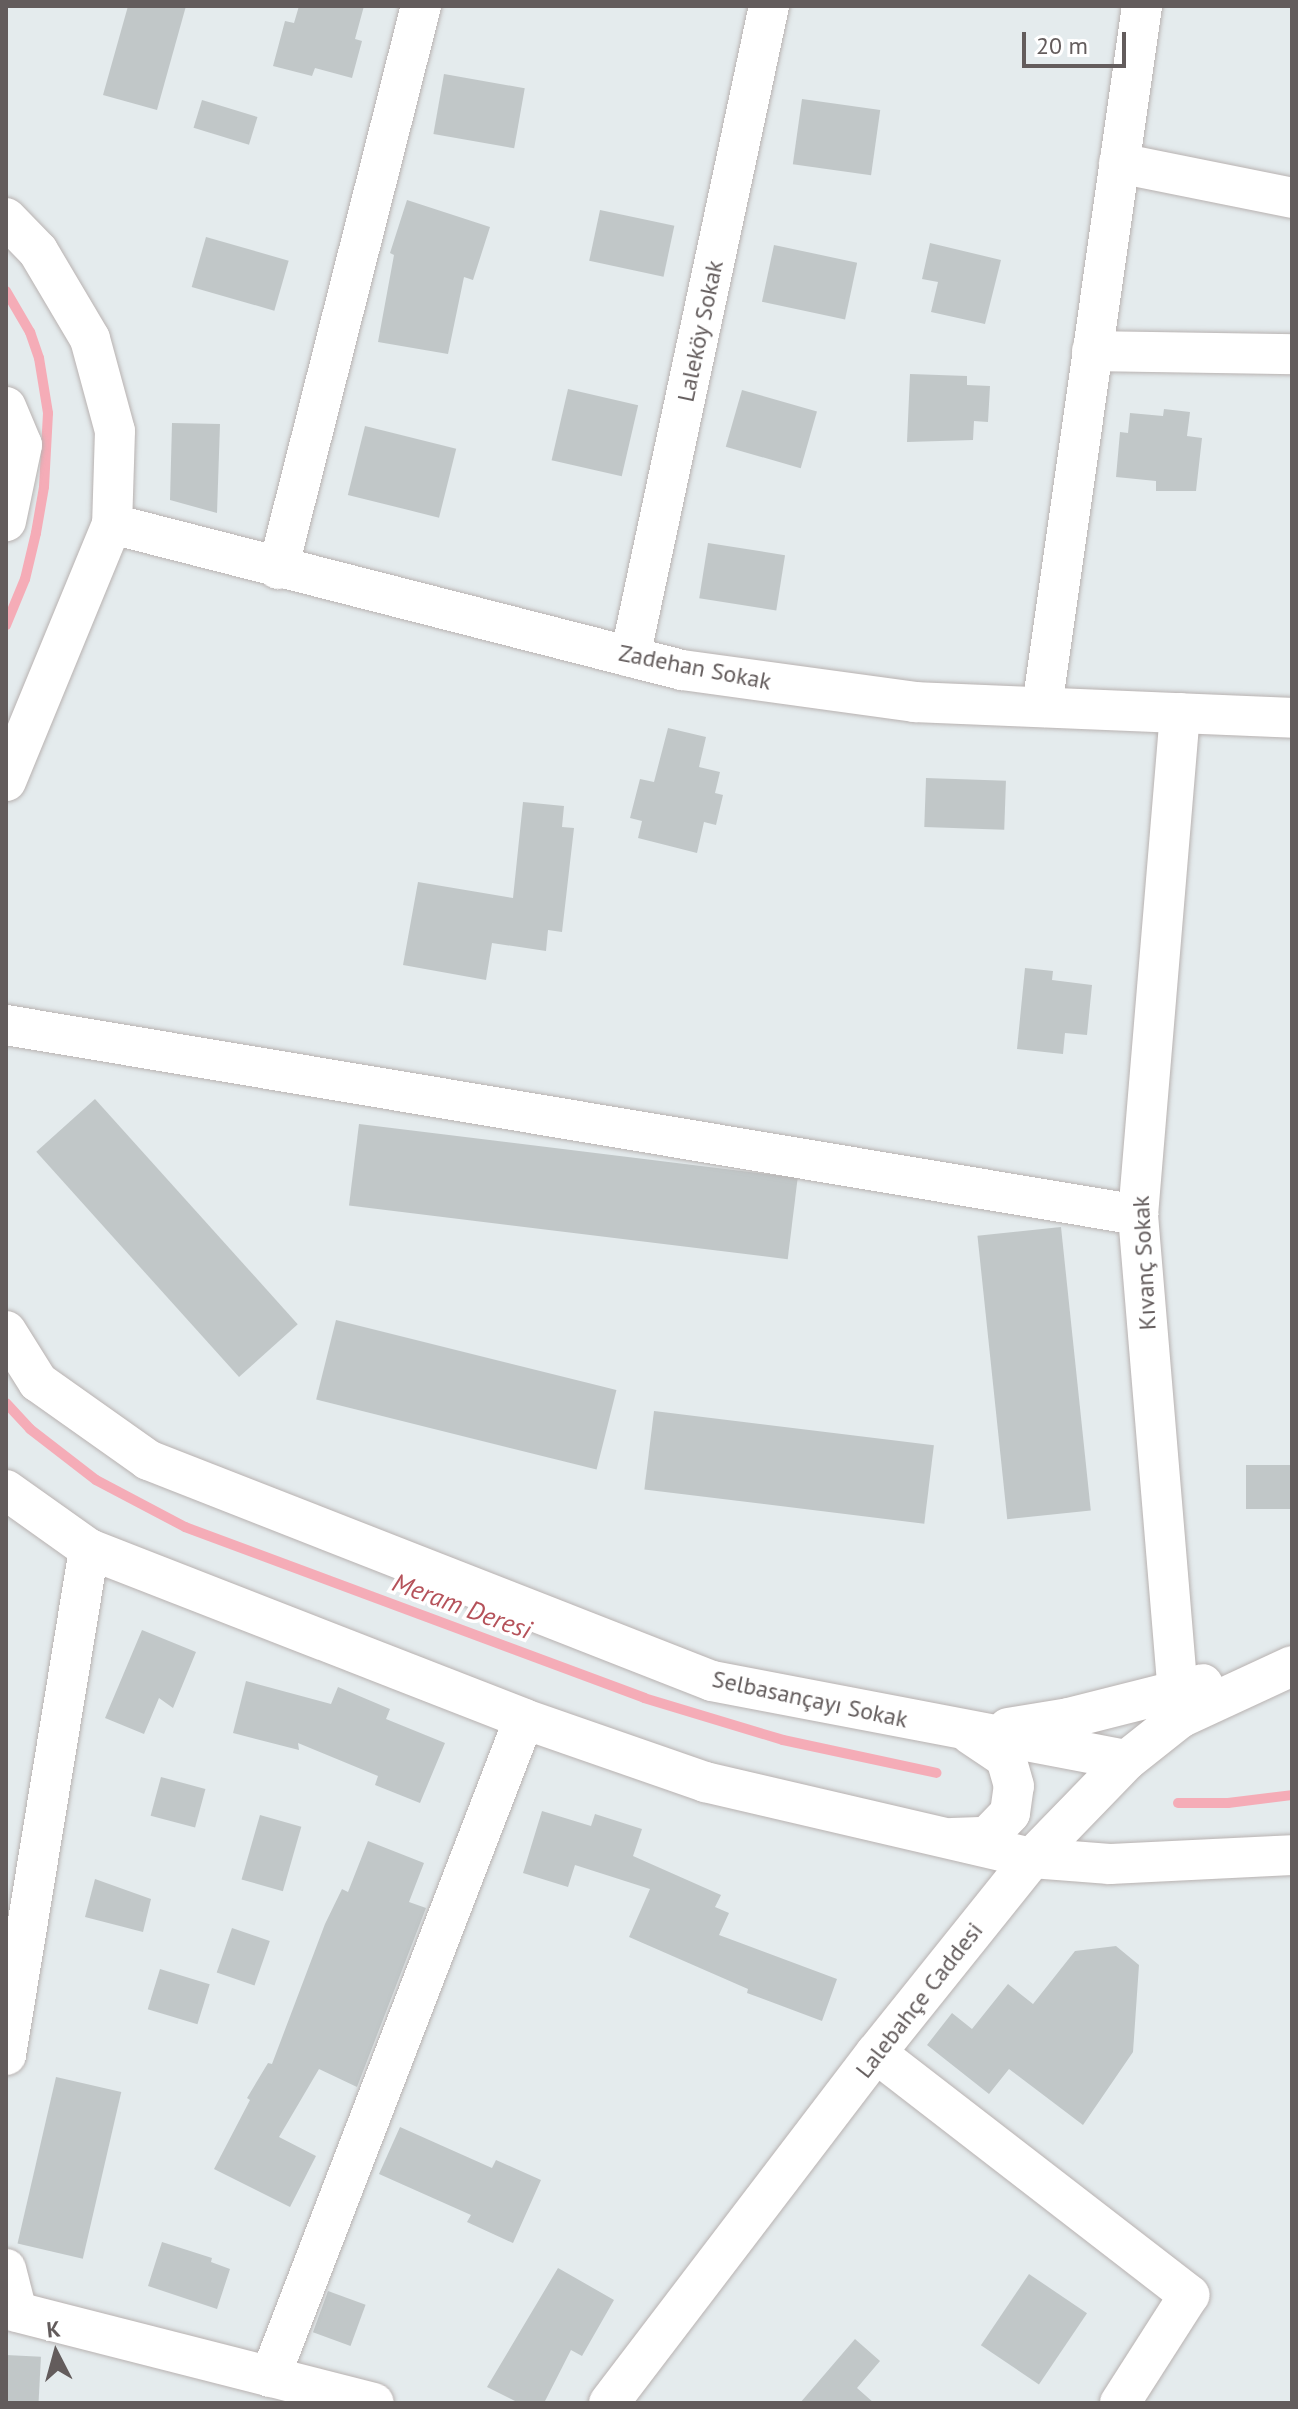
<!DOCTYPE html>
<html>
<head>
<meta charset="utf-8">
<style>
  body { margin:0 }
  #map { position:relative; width:1298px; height:2409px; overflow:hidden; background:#e4ebed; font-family:"PT Sans",sans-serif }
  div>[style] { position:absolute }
  .stream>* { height:10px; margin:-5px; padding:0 5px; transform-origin:5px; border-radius:5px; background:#f5acb7 }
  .building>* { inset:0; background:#c1c7c8; transform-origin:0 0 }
  .roads { filter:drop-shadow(0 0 2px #b8b2b1) drop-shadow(0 0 2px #b8b2b1) }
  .minor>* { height:40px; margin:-20px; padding:0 20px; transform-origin:20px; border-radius:20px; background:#fff }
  span { translate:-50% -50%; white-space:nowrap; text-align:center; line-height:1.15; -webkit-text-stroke:7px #fff; paint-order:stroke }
  .street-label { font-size:24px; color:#635c5c }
  .water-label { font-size:26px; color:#b5525a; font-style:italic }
  .frame { position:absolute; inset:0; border:8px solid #635c5c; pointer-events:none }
  .north { position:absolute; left:16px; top:2313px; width:80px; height:80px; -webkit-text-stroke:6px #fff; paint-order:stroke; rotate:354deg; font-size:22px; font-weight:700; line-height:32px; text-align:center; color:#635c5c }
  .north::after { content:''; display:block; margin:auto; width:28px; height:36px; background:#635c5c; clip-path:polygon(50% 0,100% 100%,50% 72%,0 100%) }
  .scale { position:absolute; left:1022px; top:32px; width:104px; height:36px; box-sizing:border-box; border:4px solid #635c5c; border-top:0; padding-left:10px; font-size:24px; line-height:28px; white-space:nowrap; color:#635c5c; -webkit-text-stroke:6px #fff; paint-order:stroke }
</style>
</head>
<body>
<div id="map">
  <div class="stream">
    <i style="left:6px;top:291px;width:48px;rotate:59.7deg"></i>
    <i style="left:30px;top:332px;width:28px;rotate:71deg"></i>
    <i style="left:39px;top:358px;width:56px;rotate:80.7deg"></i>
    <i style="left:48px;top:413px;width:74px;rotate:93.1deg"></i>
    <i style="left:44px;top:487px;width:47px;rotate:99.9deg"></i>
    <i style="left:36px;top:533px;width:47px;rotate:103.4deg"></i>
    <i style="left:25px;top:579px;width:50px;rotate:112.4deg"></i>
    <i style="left:6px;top:1403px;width:35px;rotate:47deg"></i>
    <i style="left:30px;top:1429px;width:83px;rotate:37.7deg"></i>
    <i style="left:96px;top:1480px;width:101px;rotate:27.8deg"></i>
    <i style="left:185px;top:1527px;width:490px;rotate:20.4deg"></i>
    <i style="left:644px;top:1698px;width:145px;rotate:16.8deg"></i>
    <i style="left:783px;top:1740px;width:157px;rotate:12.1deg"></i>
    <i style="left:1178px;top:1803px;width:50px"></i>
    <i style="left:1228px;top:1803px;width:64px;rotate:-7.1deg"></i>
  </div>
  <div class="building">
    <i style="clip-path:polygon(128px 6px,186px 6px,157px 110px,103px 95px)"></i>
    <i style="clip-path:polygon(299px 6px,364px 6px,355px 39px,362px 41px,352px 78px,315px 68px,312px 76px,273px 66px,285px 21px,294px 23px)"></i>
    <i style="left:444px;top:74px;width:82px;height:61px;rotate:10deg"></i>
    <i style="left:802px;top:99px;width:79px;height:66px;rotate:8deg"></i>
    <i style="left:202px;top:100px;width:58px;height:29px;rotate:17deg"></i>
    <i style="clip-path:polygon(407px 200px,490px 227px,473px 280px,464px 277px,448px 354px,378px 342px,394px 255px,390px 253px)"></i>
    <i style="left:600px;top:210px;width:76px;height:52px;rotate:12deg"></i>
    <i style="left:206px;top:237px;width:86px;height:52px;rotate:16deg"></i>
    <i style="clip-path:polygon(930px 243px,1001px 260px,985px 324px,931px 312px,938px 282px,922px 279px)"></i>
    <i style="left:774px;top:245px;width:85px;height:58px;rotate:12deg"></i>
    <i style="clip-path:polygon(910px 374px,967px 376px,967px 385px,990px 386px,988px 422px,974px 421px,973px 440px,907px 442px)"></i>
    <i style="left:568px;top:389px;width:72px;height:73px;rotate:13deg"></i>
    <i style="left:742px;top:390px;width:78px;height:59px;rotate:16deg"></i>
    <i style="clip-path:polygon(1164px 409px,1190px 412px,1187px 436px,1202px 438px,1196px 491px,1156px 491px,1156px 481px,1116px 477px,1120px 432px,1128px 433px,1130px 413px,1163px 416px)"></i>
    <i style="clip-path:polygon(172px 423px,220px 424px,217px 513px,170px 500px)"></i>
    <i style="left:365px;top:426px;width:94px;height:71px;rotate:14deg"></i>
    <i style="left:708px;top:543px;width:78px;height:56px;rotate:9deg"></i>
    <i style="clip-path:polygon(668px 728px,706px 737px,699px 767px,720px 772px,715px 793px,723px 795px,716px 825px,704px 822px,697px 853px,638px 838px,642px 821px,630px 818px,640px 779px,654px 782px)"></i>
    <i style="left:926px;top:778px;width:80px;height:49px;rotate:2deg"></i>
    <i style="clip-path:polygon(523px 802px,564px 806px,562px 827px,574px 828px,562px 932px,548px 930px,546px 951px,492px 943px,486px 980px,403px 965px,418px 882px,513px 898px)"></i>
    <i style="clip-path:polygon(1025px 968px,1053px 971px,1052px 980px,1092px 985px,1087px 1035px,1065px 1033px,1063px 1054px,1017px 1049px)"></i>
    <i style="left:95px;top:1099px;width:303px;height:79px;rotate:48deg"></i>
    <i style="left:359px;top:1124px;width:442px;height:82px;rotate:7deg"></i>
    <i style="left:1061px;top:1227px;width:285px;height:84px;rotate:84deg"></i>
    <i style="left:336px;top:1320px;width:289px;height:82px;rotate:14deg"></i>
    <i style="left:654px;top:1411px;width:282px;height:79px;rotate:7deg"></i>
    <i style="left:1292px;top:1465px;width:44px;height:46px;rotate:90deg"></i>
    <i style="clip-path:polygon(142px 1630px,196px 1652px,173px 1708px,159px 1698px,144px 1734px,105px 1718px)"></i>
    <i style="clip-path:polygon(246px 1681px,331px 1704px,338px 1687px,390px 1709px,386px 1719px,445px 1743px,420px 1803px,375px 1785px,378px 1776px,298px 1743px,299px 1750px,233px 1733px)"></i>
    <i style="left:161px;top:1777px;width:46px;height:40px;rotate:15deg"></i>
    <i style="clip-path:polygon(542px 1811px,591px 1826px,595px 1814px,642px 1829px,633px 1856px,721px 1895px,715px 1907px,729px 1913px,719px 1935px,837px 1979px,822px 2021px,747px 1993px,748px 1989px,629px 1937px,650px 1889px,575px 1865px,568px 1887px,523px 1873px)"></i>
    <i style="left:260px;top:1815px;width:43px;height:67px;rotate:16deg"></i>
    <i style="clip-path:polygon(368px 1841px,424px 1863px,409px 1902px,426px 1908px,357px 2087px,319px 2069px,279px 2137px,316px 2156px,290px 2207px,214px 2169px,250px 2100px,247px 2098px,268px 2063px,272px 2064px,325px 1924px,342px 1889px,348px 1892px)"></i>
    <i style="clip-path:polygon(95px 1879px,151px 1899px,143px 1932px,85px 1917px)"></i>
    <i style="left:232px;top:1928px;width:40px;height:47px;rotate:19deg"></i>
    <i style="clip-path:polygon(1116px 1946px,1139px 1965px,1133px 2052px,1083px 2125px,1009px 2069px,989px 2094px,927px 2045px,952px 2013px,972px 2029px,1008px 1984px,1033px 2004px,1075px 1951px)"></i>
    <i style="left:160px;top:1969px;width:52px;height:42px;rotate:17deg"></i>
    <i style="left:56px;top:2077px;width:67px;height:171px;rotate:13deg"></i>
    <i style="clip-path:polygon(400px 2127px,492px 2168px,496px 2160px,541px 2180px,513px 2243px,467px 2222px,471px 2215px,379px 2174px)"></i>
    <i style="clip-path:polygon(162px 2242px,212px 2258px,211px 2262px,230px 2269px,217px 2309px,148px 2286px)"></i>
    <i style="clip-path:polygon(558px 2268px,614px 2300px,582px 2356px,571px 2350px,544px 2403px,519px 2403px,487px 2387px)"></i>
    <i style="left:1029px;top:2274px;width:70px;height:86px;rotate:34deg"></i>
    <i style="left:328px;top:2291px;width:40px;height:44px;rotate:20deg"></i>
    <i style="clip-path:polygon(855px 2339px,880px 2361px,857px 2388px,874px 2403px,800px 2403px)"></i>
    <i style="left:6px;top:2355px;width:35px;height:48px;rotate:3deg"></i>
  </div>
  <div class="roads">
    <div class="minor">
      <i style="left:1119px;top:163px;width:177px;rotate:11.4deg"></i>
      <i style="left:6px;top:218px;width:46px;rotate:45.9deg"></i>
      <i style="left:38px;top:251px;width:102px;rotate:59.4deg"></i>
      <i style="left:90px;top:339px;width:95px;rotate:74.8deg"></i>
      <i style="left:115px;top:431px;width:93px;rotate:91.8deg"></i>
      <i style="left:112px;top:524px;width:278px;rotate:112.4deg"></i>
      <i style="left:1092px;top:351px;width:200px;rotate:0.9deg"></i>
      <i style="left:6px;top:407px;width:41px;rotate:67.2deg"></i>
      <i style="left:22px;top:445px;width:78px;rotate:101.9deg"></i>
      <i style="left:112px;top:524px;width:588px;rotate:14.37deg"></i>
      <i style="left:682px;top:670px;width:235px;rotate:7.8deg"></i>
      <i style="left:915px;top:702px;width:377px;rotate:2.4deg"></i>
      <i style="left:278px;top:569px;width:581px;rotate:-75.75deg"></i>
      <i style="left:630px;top:657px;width:666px;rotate:-77.95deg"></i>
      <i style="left:1042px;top:707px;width:708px;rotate:-81.88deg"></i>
      <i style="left:1180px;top:713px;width:504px;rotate:94.78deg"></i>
      <i style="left:1138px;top:1215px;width:505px;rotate:85.23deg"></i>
      <i style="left:6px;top:1025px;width:1148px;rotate:9.53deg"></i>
      <i style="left:6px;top:1331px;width:60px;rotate:57.9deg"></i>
      <i style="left:38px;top:1382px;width:135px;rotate:35.3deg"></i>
      <i style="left:148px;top:1460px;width:606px;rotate:21.4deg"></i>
      <i style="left:712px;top:1681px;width:422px;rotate:10.8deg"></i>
      <i style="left:6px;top:1490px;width:102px;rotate:35.4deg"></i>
      <i style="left:89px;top:1549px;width:467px;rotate:21.3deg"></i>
      <i style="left:524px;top:1719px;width:192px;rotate:19.2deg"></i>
      <i style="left:705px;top:1782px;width:336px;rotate:13.1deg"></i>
      <i style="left:1032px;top:1858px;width:78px;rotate:4.4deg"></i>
      <i style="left:1110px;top:1864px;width:182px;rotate:-2.8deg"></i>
      <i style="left:1008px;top:1728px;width:62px;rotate:-9.3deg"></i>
      <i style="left:1069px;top:1718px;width:138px;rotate:-14.2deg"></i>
      <i style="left:952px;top:1838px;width:35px;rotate:-2deg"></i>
      <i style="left:987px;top:1837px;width:33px;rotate:-46deg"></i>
      <i style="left:1010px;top:1813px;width:27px;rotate:-82deg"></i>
      <i style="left:1014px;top:1786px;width:29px;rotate:-106deg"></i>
      <i style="left:1006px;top:1758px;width:43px;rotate:-146.3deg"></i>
      <i style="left:876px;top:2053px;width:396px;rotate:37.7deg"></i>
      <i style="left:1189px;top:2295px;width:128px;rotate:122.6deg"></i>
      <i style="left:6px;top:2055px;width:513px;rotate:-80.68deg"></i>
      <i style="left:6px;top:2269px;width:44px;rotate:75.7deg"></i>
      <i style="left:17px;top:2312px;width:368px;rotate:14.3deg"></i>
      <i style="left:270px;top:2377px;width:705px;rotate:-68.89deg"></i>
      <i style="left:609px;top:2403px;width:440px;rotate:-52.7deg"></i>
      <i style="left:876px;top:2053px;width:250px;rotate:-51.3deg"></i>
      <i style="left:1032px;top:1858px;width:136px;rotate:-45.9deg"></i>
      <i style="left:1127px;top:1760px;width:68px;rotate:-38.4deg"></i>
      <i style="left:1180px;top:1718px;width:123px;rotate:-24.9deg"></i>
    </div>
  </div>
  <div class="street-label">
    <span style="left:700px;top:331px;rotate:-78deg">Laleköy Sokak</span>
    <span style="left:695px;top:667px;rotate:11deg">Zadehan Sokak</span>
    <span style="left:1144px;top:1263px;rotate:-93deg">Kıvanç Sokak</span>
    <span style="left:810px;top:1699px;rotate:12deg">Selbasançayı Sokak</span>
    <span style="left:919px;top:2000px;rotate:-52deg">Lalebahçe Caddesi</span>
  </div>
  <div class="water-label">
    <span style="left:462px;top:1606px;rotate:20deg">Meram Deresi</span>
  </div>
  <div class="frame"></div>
  <div class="north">K</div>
  <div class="scale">20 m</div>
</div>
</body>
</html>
